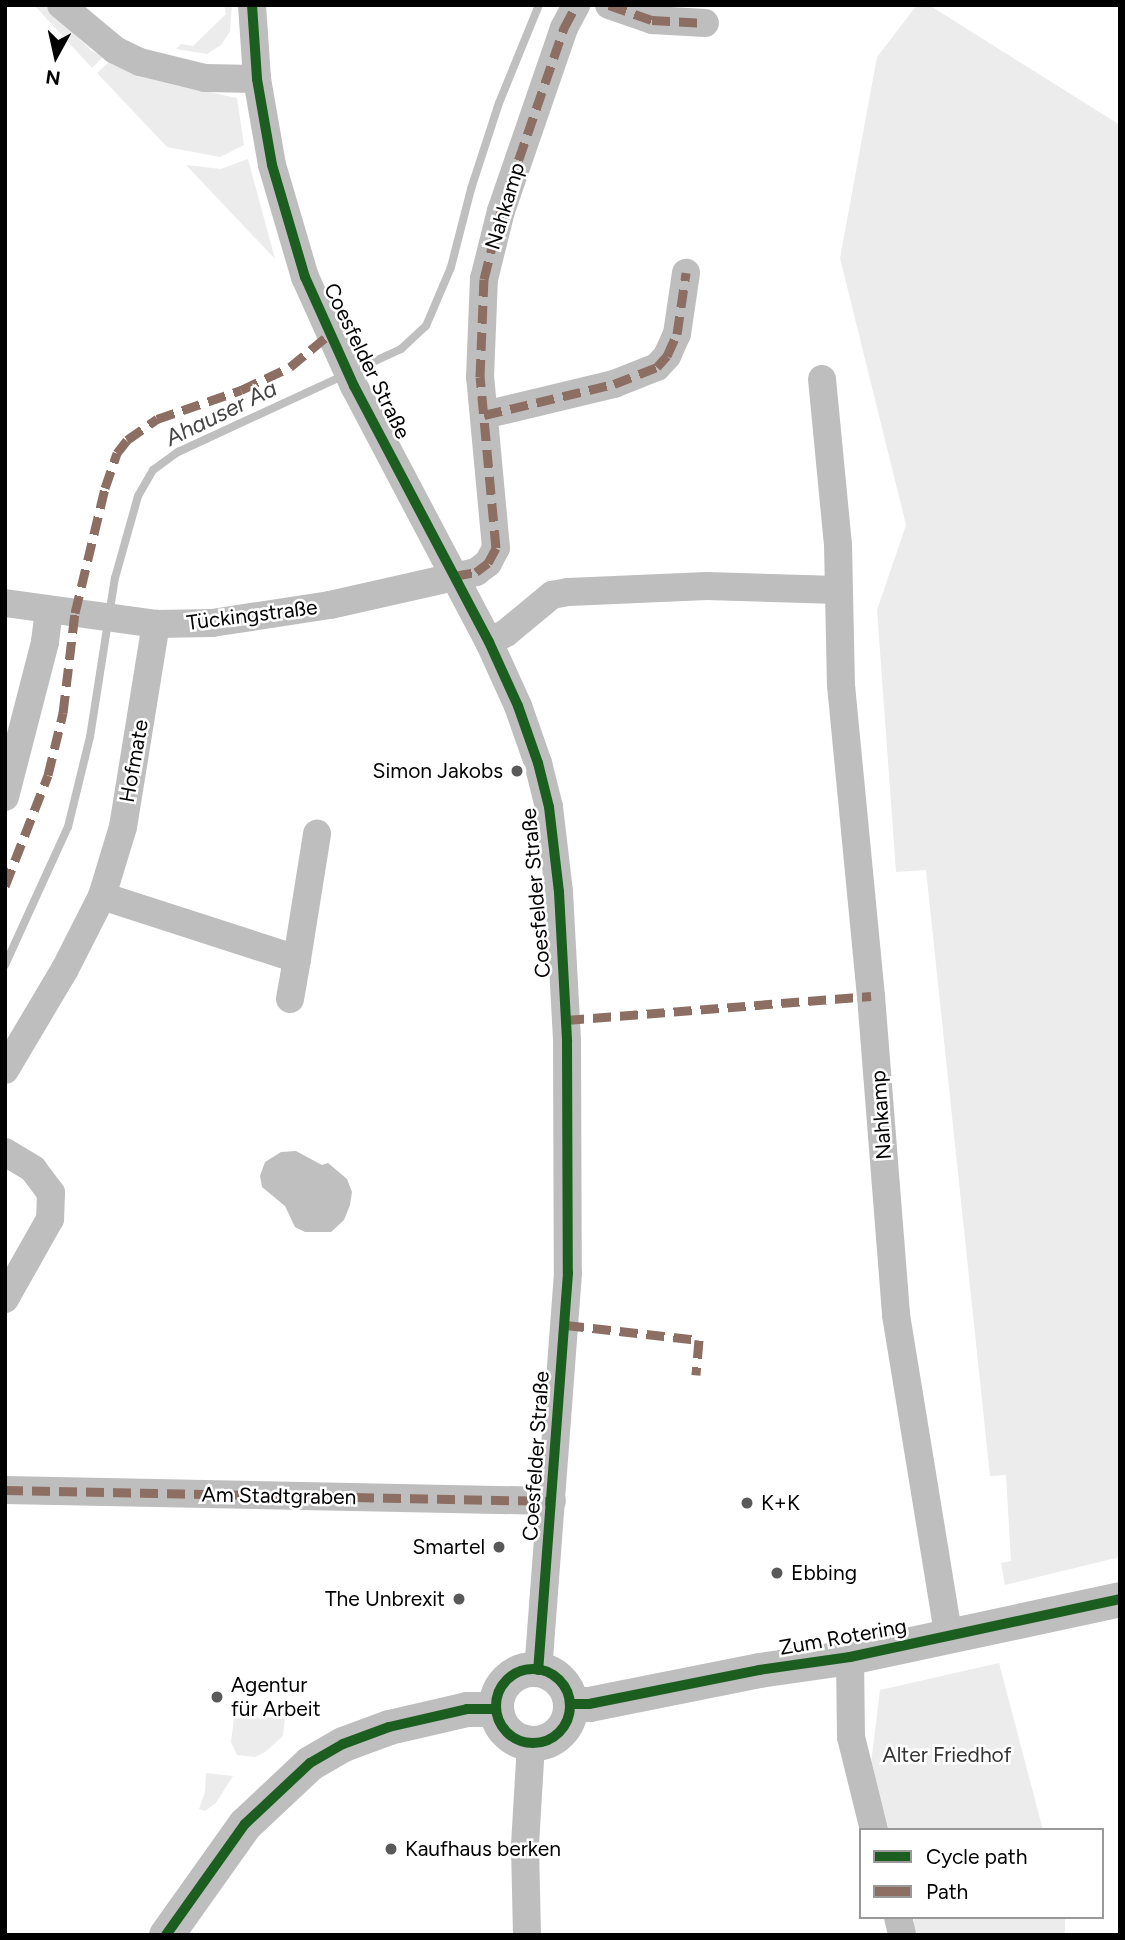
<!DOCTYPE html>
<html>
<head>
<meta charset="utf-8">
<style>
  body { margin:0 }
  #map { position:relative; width:1125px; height:1940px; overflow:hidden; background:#fff; font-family:Figtree,sans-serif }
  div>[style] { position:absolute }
  .green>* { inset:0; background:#ececec; transform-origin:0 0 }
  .water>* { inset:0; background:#bfbfbf }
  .stream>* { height:8px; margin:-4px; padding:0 4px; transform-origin:4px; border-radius:4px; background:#bfbfbf }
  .minor>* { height:28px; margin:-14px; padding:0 14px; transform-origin:14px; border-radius:14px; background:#bebebe }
  .tertiary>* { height:35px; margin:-17.5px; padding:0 17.5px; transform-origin:17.5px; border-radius:17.5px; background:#bebebe }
  .tertiary>.ring { margin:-17.5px; padding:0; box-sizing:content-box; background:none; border:35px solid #bebebe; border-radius:50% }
  .quiet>* { height:9px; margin-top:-4.5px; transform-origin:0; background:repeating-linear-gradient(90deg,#8d6e63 0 18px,transparent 0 27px) }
  .cycleway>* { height:10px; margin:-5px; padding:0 5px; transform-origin:5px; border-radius:5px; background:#1b5e20 }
  .cycleway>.ring { margin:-5px; padding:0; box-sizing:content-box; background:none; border:10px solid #1b5e20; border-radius:50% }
  .dots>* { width:19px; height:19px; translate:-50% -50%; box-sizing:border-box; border:4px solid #fff; border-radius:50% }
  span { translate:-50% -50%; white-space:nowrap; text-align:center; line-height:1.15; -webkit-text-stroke:5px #fff; paint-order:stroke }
  .street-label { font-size:21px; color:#000 }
  .poi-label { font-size:21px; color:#000 }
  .right { translate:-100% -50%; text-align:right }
  .left { translate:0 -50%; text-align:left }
  .park-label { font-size:21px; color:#333 }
  .water-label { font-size:23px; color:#444; font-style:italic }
  .frame { position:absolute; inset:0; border:7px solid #000; pointer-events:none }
  .legend { position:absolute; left:859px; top:1828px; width:245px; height:91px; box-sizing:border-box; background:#fff; border:2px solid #999; margin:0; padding:9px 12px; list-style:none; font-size:21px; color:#000 }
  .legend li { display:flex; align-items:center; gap:14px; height:35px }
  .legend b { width:35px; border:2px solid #999 }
  .north { position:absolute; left:21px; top:21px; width:70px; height:70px; -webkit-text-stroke:5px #fff; paint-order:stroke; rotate:188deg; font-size:19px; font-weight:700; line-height:28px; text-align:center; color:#000 }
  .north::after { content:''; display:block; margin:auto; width:24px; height:32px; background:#000; clip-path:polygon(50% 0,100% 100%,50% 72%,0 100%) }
</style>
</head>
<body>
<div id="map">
  <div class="green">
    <i style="clip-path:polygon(34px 5px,44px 5px,92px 51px,103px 57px,92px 68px)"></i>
    <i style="clip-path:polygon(224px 5px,232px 5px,231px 16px,230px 32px,221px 45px,207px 54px,176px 49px,181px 44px,193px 46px,226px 14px)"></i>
    <i style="clip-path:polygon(917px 5px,929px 5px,1120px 125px,1120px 1557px,1005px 1585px,1001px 1563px,1011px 1561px,1006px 1475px,990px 1476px,926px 870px,896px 872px,877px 610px,906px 525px,840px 258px,877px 57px)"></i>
    <i style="clip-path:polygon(110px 61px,172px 84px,237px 98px,244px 145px,220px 157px,167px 147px,97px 73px)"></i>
    <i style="clip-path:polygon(248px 159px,275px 259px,186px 165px,221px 169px)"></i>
    <i style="clip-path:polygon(999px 1663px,1043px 1830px,889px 1830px,871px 1763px,880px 1690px)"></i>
    <i style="clip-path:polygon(285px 1717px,283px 1736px,265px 1752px,255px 1757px,237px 1755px,231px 1742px,234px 1718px)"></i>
    <i style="clip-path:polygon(206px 1773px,233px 1776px,216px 1803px,205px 1811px,199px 1809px,205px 1792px)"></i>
    <i style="left:914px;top:1917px;width:151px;height:18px"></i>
  </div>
  <div class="water">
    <i style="clip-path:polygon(296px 1151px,322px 1165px,328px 1163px,347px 1179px,352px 1192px,350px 1205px,344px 1220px,331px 1232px,305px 1232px,295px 1227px,285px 1206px,262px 1187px,260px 1176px,265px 1162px,281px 1152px)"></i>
  </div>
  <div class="stream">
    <i style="left:5px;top:965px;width:152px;rotate:-65.5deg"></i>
    <i style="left:68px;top:827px;width:93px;rotate:-76.3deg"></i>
    <i style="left:90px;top:737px;width:161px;rotate:-81.1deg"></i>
    <i style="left:115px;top:578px;width:85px;rotate:-74.3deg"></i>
    <i style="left:138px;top:496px;width:30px;rotate:-60deg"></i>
    <i style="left:153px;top:470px;width:31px;rotate:-36deg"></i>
    <i style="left:178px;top:452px;width:246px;rotate:-24.8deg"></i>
    <i style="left:401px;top:349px;width:34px;rotate:-43deg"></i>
    <i style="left:426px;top:326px;width:64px;rotate:-67deg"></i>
    <i style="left:451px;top:267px;width:81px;rotate:-75.6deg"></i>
    <i style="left:471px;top:189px;width:90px;rotate:-72deg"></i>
    <i style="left:499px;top:103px;width:106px;rotate:-67.8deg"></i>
  </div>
  <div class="minor">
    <i style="left:61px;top:5px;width:70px;rotate:39.8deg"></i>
    <i style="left:115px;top:50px;width:28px;rotate:26deg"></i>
    <i style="left:140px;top:62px;width:67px;rotate:13.8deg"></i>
    <i style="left:205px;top:78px;width:52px;rotate:1.1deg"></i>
    <i style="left:252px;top:5px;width:74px;rotate:86.1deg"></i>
    <i style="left:257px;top:79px;width:87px;rotate:80.1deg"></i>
    <i style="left:272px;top:165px;width:117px;rotate:73.6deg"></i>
    <i style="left:305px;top:277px;width:120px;rotate:65.8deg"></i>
    <i style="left:354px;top:386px;width:289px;rotate:62.2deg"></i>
    <i style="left:489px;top:642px;width:70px;rotate:65.6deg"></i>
    <i style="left:518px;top:706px;width:60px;rotate:70.7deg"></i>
    <i style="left:538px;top:763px;width:45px;rotate:76deg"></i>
    <i style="left:549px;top:807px;width:86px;rotate:83.3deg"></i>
    <i style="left:559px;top:892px;width:150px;rotate:86.9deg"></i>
    <i style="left:567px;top:1042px;width:231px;rotate:89.8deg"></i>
    <i style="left:568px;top:1273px;width:398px;rotate:94.3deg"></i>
    <i style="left:609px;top:5px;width:46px;rotate:19.2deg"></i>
    <i style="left:652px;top:20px;width:53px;rotate:3.2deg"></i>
    <i style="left:822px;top:379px;width:166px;rotate:84.5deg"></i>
    <i style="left:838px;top:544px;width:141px;rotate:88.8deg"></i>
    <i style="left:841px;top:685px;width:312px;rotate:84.5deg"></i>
    <i style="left:871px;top:996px;width:320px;rotate:85.5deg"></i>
    <i style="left:896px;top:1315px;width:326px;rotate:80.7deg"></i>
    <i style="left:484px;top:415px;width:134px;rotate:-13.4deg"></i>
    <i style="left:614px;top:384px;width:46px;rotate:-21.6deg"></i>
    <i style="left:657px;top:367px;width:15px;rotate:-48deg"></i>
    <i style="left:667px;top:356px;width:24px;rotate:-66deg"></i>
    <i style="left:677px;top:334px;width:62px;rotate:-81.6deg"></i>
    <i style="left:5px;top:603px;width:152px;rotate:7.9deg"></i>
    <i style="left:156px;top:624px;width:56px;rotate:-1deg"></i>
    <i style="left:212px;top:623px;width:119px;rotate:-8.7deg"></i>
    <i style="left:330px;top:605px;width:150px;rotate:-12.7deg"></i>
    <i style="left:476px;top:572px;width:15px;rotate:-37deg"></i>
    <i style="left:488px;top:563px;width:17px;rotate:-62deg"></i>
    <i style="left:496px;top:548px;width:172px;rotate:-95.3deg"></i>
    <i style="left:480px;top:377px;width:98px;rotate:-87.7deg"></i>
    <i style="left:484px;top:279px;width:70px;rotate:-76deg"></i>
    <i style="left:501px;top:211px;width:194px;rotate:-71deg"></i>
    <i style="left:564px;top:28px;width:26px;rotate:-62deg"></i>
    <i style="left:489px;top:642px;width:19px;rotate:-28deg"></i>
    <i style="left:506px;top:633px;width:60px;rotate:-39.6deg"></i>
    <i style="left:552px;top:595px;width:16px;rotate:-11deg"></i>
    <i style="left:568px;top:592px;width:139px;rotate:-2.5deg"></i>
    <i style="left:707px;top:586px;width:131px;rotate:1.7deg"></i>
    <i style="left:5px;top:797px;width:160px;rotate:-75.5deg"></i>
    <i style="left:45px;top:642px;width:32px;rotate:-83deg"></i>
    <i style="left:102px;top:896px;width:205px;rotate:17.9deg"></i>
    <i style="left:297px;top:959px;width:127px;rotate:-80.9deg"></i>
    <i style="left:290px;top:999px;width:41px;rotate:-80.1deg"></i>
    <i style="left:5px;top:1070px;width:117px;rotate:-59.3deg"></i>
    <i style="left:65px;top:969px;width:82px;rotate:-63.1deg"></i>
    <i style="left:102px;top:896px;width:72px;rotate:-73.1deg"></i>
    <i style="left:123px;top:827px;width:206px;rotate:-80.8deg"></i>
    <i style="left:5px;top:1152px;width:33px;rotate:31deg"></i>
    <i style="left:33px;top:1169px;width:30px;rotate:53deg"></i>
    <i style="left:51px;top:1193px;width:26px;rotate:92deg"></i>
    <i style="left:50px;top:1219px;width:92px;rotate:119.4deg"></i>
    <i style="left:5px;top:1490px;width:547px;rotate:1.15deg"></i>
    <i style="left:850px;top:1657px;width:80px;rotate:89.3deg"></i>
    <i style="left:851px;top:1737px;width:96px;rotate:76.1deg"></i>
    <i style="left:898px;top:1917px;width:18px;rotate:77deg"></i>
    <i style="left:527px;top:1935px;width:90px;rotate:-91.3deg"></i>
    <i style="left:525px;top:1845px;width:102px;rotate:-86.6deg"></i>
  </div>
  <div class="tertiary">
    <i class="ring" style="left:496px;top:1669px;width:39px;height:39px"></i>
    <i style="left:571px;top:1704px;width:18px"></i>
    <i style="left:589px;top:1704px;width:173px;rotate:-11.3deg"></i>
    <i style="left:759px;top:1670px;width:92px;rotate:-8.1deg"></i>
    <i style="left:850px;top:1657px;width:276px;rotate:-12.1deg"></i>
    <i style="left:166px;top:1935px;width:136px;rotate:-54.6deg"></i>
    <i style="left:245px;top:1824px;width:89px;rotate:-43.2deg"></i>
    <i style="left:310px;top:1763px;width:38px;rotate:-30deg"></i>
    <i style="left:343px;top:1744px;width:49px;rotate:-20.3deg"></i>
    <i style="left:389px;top:1727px;width:80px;rotate:-13deg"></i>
    <i style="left:467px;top:1709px;width:29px"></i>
  </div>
  <div class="quiet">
    <i style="left:609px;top:5px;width:46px;rotate:19.2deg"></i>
    <i style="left:652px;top:20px;width:53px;rotate:3.2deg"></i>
    <i style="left:484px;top:415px;width:134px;rotate:-13.4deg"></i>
    <i style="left:614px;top:384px;width:46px;rotate:-21.6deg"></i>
    <i style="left:657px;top:367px;width:15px;rotate:-48deg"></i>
    <i style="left:667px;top:356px;width:24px;rotate:-66deg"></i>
    <i style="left:677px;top:334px;width:62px;rotate:-81.6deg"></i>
    <i style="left:454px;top:576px;width:22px;rotate:-10deg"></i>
    <i style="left:476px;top:572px;width:15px;rotate:-37deg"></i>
    <i style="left:488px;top:563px;width:17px;rotate:-62deg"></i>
    <i style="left:496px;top:548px;width:172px;rotate:-95.3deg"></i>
    <i style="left:480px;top:377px;width:98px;rotate:-87.7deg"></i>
    <i style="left:484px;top:279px;width:70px;rotate:-76deg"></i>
    <i style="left:501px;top:211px;width:194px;rotate:-71deg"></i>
    <i style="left:564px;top:28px;width:26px;rotate:-62deg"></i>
    <i style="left:5px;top:886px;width:119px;rotate:-68.8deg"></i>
    <i style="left:48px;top:775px;width:64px;rotate:-76.4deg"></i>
    <i style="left:63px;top:713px;width:101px;rotate:-83.2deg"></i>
    <i style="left:75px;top:613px;width:129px;rotate:-76.5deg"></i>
    <i style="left:105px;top:488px;width:37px;rotate:-71deg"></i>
    <i style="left:117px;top:453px;width:16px;rotate:-52deg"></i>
    <i style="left:127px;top:440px;width:37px;rotate:-35deg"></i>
    <i style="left:157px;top:419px;width:89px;rotate:-19deg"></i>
    <i style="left:241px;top:390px;width:54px;rotate:-25.1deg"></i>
    <i style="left:290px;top:367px;width:53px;rotate:-39.7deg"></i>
    <i style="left:566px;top:1020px;width:306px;rotate:-4.5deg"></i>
    <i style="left:566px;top:1325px;width:134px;rotate:6.4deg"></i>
    <i style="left:699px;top:1340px;width:35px;rotate:95deg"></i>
    <i style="left:5px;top:1490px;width:547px;rotate:1.15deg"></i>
  </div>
  <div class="cycleway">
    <i style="left:252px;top:5px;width:74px;rotate:86.1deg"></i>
    <i style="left:257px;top:79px;width:87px;rotate:80.1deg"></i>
    <i style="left:272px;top:165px;width:117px;rotate:73.6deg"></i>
    <i style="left:305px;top:277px;width:120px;rotate:65.8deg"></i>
    <i style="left:354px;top:386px;width:289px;rotate:62.2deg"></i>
    <i style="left:489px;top:642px;width:70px;rotate:65.6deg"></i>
    <i style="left:518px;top:706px;width:60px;rotate:70.7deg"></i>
    <i style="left:538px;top:763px;width:45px;rotate:76deg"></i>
    <i style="left:549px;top:807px;width:86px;rotate:83.3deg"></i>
    <i style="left:559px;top:892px;width:150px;rotate:86.9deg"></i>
    <i style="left:567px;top:1042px;width:231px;rotate:89.8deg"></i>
    <i style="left:568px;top:1273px;width:398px;rotate:94.3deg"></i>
    <i class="ring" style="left:496px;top:1669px;width:64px;height:64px"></i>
    <i style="left:571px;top:1704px;width:18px"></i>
    <i style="left:589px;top:1704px;width:173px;rotate:-11.3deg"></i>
    <i style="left:759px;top:1670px;width:92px;rotate:-8.1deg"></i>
    <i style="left:850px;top:1657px;width:276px;rotate:-12.1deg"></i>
    <i style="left:166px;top:1935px;width:136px;rotate:-54.6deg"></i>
    <i style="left:245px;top:1824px;width:89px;rotate:-43.2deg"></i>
    <i style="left:310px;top:1763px;width:38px;rotate:-30deg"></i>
    <i style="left:343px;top:1744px;width:49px;rotate:-20.3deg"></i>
    <i style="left:389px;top:1727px;width:80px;rotate:-13deg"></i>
    <i style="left:467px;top:1709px;width:29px"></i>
  </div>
  <div class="dots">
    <i style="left:517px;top:771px;background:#595959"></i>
    <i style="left:747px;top:1503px;background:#595959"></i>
    <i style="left:499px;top:1547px;background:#595959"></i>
    <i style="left:777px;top:1573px;background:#595959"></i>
    <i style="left:459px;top:1599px;background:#595959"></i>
    <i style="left:217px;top:1697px;background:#595959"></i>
    <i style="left:391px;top:1849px;background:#595959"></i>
  </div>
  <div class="street-label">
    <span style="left:505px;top:206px;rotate:-73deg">Nahkamp</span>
    <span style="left:367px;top:361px;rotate:64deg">Coesfelder Straße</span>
    <span style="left:252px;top:615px;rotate:-7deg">Tückingstraße</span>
    <span style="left:134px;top:761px;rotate:-80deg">Hofmate</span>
    <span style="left:536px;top:893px;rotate:-95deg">Coesfelder Straße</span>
    <span style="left:881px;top:1115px;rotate:-94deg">Nahkamp</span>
    <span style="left:536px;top:1456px;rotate:-86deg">Coesfelder Straße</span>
    <span style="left:279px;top:1496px;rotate:1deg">Am Stadtgraben</span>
    <span style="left:843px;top:1637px;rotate:-10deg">Zum Rotering</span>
  </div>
  <div class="poi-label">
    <span class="right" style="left:503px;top:771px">Simon Jakobs</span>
    <span class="left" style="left:761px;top:1503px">K+K</span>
    <span class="right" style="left:485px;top:1547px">Smartel</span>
    <span class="left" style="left:791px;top:1573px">Ebbing</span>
    <span class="right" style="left:445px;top:1599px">The Unbrexit</span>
    <span class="left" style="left:231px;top:1697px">Agentur<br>für Arbeit</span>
    <span class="left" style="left:405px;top:1849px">Kaufhaus berken</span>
  </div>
  <div class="park-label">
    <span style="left:947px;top:1755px">Alter Friedhof</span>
  </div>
  <div class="water-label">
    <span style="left:221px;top:413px;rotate:-26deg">Ahauser Aa</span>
  </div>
  <div class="frame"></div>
  <ul class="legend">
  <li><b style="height:9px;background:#1b5e20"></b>Cycle path</li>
  <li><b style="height:9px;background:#8d6e63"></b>Path</li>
  </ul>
  <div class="north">N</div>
</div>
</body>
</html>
